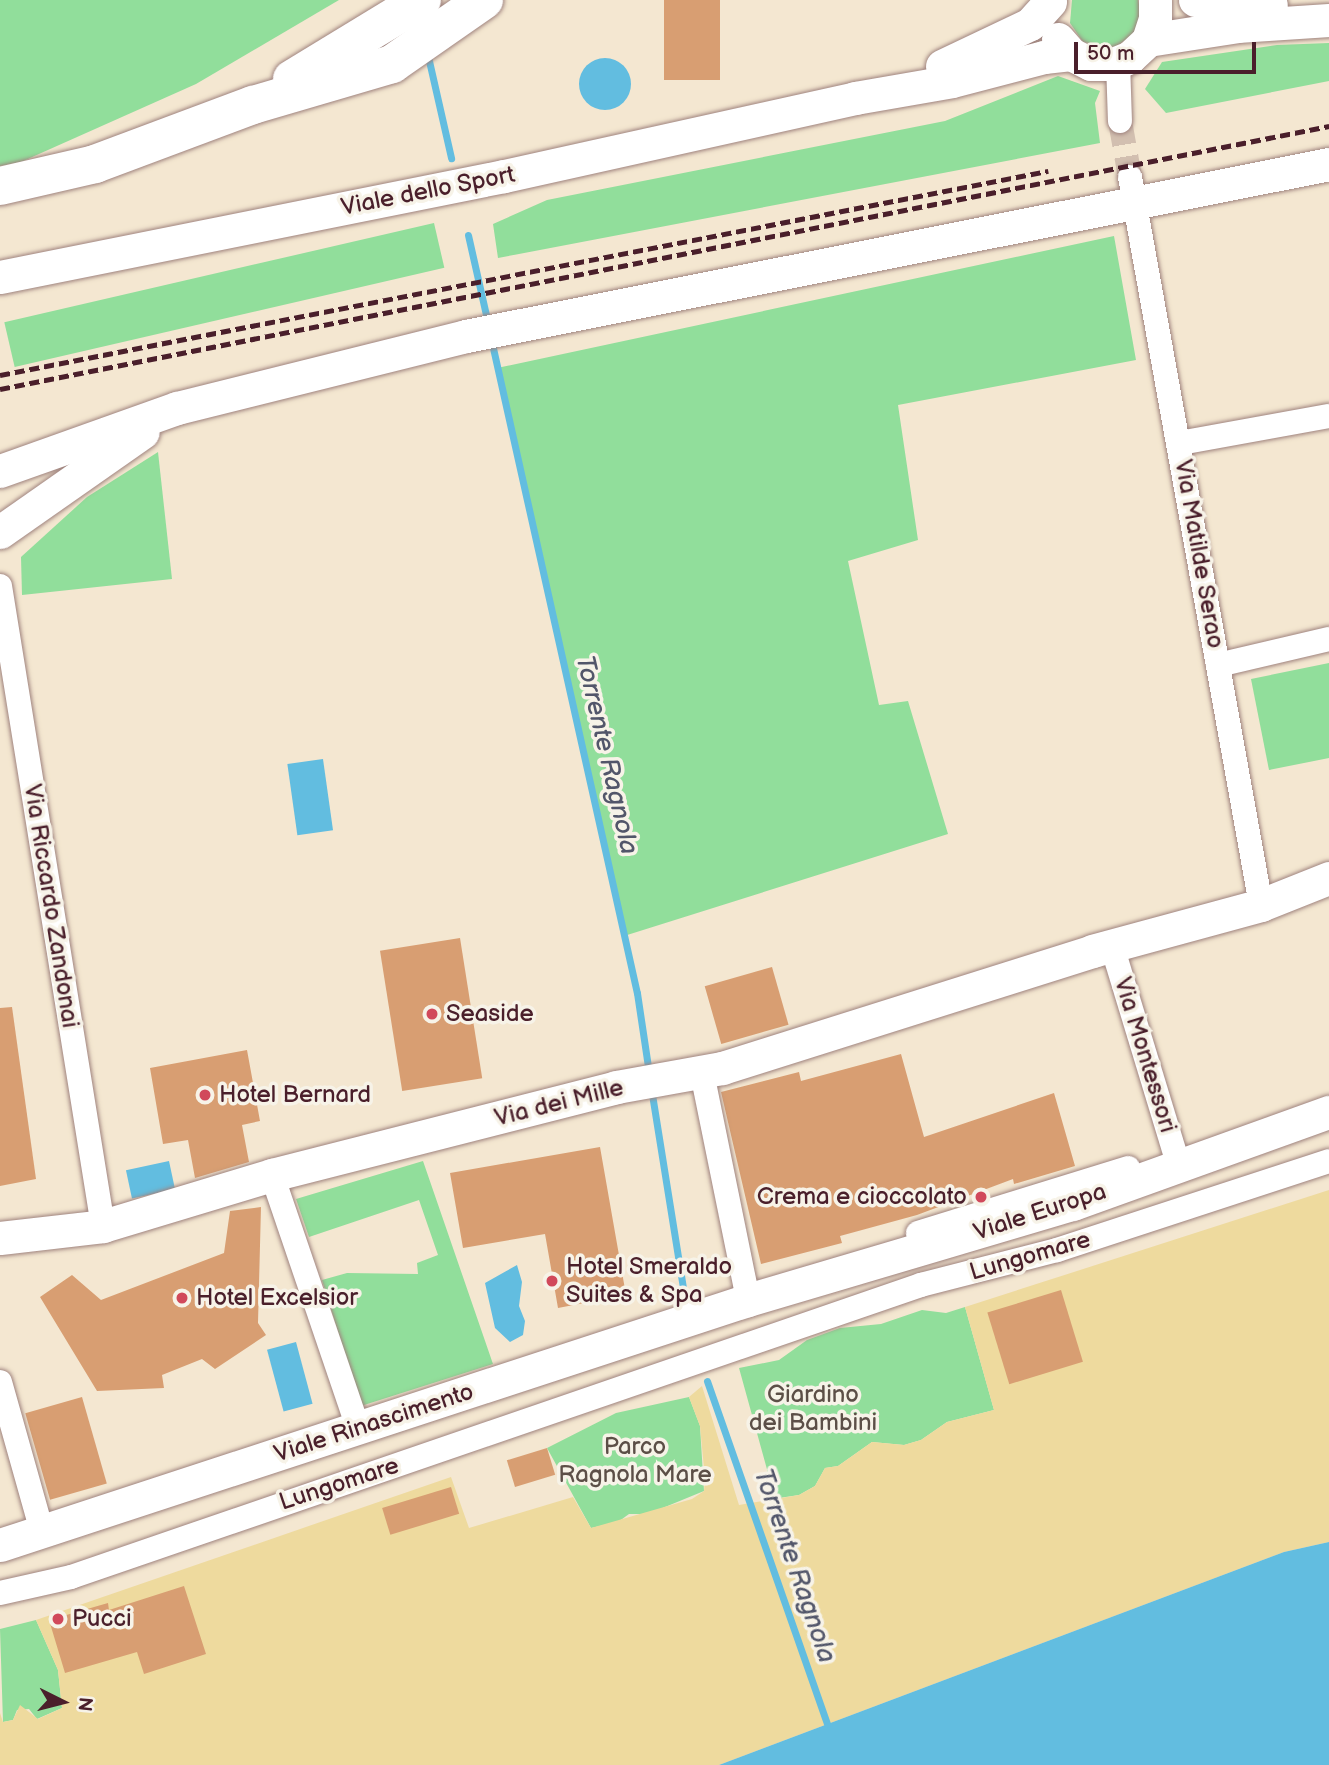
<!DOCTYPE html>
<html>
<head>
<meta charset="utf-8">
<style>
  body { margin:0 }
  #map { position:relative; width:1329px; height:1765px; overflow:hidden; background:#f4e7d1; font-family:"Balsamiq Sans",sans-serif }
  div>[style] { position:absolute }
  .green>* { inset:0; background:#91de9b; transform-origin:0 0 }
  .sand>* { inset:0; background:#eeda9e }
  .water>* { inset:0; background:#62bde0; transform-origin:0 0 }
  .round { border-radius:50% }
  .stream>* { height:7px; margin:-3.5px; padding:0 3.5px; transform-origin:3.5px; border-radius:3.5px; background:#62bde0 }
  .building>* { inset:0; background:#d89e72; transform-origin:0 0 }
  .street-tunnel>* { height:24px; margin-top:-12px; transform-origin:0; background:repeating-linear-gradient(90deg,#d2bfb0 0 24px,transparent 0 36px) }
  .roads { filter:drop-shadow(0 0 2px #9f837e) drop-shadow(0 0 2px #9f837e) }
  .street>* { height:24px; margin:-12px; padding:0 12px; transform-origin:12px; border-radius:12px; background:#fff }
  .secondary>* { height:33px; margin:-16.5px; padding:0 16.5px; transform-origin:16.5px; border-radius:16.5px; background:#fff }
  .highway>* { height:38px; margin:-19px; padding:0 19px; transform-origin:19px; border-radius:19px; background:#fff }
  .rail>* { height:5px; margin-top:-2.5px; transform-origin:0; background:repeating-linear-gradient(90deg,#4a1f2b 0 10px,transparent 0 15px) }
  .dots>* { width:19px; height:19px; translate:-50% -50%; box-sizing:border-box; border:4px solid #f7f3e8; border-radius:50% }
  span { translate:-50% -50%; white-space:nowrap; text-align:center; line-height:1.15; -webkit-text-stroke:7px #f7f3e8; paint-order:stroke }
  .street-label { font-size:24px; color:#4a1f2b }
  .poi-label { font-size:24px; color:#4a1f2b }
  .left { translate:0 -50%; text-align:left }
  .right { translate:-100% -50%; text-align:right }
  .park-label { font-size:24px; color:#5c4f47 }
  .water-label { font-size:26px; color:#52566a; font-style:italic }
  .north { position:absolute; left:28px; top:1667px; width:70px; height:70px; -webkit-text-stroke:5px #f7f3e8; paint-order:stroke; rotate:96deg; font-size:19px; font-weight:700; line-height:28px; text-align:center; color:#4a1f2b }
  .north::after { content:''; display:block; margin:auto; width:24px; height:32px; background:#4a1f2b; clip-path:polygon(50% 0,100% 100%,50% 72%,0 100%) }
  .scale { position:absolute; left:1074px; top:42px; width:182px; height:32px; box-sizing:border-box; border:4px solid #4a1f2b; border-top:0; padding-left:9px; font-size:21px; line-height:24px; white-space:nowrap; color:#4a1f2b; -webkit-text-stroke:5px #f7f3e8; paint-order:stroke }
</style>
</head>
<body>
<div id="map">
  <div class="green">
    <i style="clip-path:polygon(0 0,339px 0,196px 84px,21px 162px,0 166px)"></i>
    <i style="clip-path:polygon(1072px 0,1138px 0,1141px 14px,1133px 35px,1115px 47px,1083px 42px,1070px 23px)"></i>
    <i style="clip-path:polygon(1329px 43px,1329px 81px,1166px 113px,1145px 89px,1162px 62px,1277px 45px)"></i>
    <i style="clip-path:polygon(1058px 76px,1100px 91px,1095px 103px,1100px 143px,498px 258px,493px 224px,547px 200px,945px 121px)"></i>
    <i style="left:434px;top:223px;width:46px;height:441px;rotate:77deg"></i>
    <i style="clip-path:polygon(1114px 236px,1136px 360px,898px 405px,918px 540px,848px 561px,879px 705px,908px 701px,948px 834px,624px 936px,497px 368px)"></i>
    <i style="clip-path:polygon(158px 452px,172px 579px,22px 595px,21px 557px,87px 497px)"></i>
    <i style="clip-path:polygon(1329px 663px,1329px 758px,1269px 770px,1251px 679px)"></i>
    <i style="clip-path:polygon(423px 1161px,493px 1364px,361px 1406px,322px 1280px,347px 1273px,418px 1274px,417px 1263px,438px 1255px,419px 1200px,309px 1237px,296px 1199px)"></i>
    <i style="clip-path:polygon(965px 1307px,994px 1410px,947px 1422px,921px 1440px,904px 1445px,872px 1442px,838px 1466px,825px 1468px,815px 1486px,799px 1495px,779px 1498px,773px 1491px,739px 1368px,779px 1360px,807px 1340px,840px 1328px,881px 1324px,922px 1310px,946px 1313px)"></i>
    <i style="clip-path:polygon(689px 1397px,700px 1426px,704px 1491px,648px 1514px,629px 1514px,618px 1522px,591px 1528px,547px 1448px,616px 1413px)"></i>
    <i style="clip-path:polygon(36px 1620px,58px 1670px,62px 1708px,37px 1719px,29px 1709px,17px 1710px,13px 1720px,3px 1722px,0 1629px)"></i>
  </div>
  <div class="sand">
    <i style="clip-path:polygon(1329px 1190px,1329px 1542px,1284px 1552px,719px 1765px,0 1765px,0 1713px,3px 1722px,13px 1720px,20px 1705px,38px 1719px,62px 1708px,58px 1670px,36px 1620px,451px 1477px,469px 1528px,573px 1497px,591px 1528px,692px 1499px,704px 1491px,705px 1479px,700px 1426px,689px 1397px,702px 1386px,739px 1505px,799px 1495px,815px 1486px,825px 1468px,838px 1466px,872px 1442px,904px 1445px,921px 1440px,947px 1422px,994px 1410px,965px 1307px)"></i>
  </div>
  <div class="water">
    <i class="round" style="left:579px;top:58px;width:52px;height:52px"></i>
    <i style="left:323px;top:759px;width:72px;height:36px;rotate:82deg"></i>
    <i style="left:169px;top:1161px;width:29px;height:44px;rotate:78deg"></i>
    <i style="clip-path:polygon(517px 1265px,522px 1282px,519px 1306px,525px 1321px,523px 1335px,510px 1342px,495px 1328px,485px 1283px)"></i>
    <i style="left:296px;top:1342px;width:64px;height:30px;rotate:75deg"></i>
    <i style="clip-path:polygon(1329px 1542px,1329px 1765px,719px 1765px,1284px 1552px)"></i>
  </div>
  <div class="stream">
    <i style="left:427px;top:52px;width:109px;rotate:77.2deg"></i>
    <i style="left:468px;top:235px;width:91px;rotate:77.3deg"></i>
    <i style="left:491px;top:339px;width:670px;rotate:77.42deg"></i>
    <i style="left:637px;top:993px;width:81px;rotate:81.5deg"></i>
    <i style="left:651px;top:1088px;width:203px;rotate:80.9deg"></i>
    <i style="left:707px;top:1381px;width:363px;rotate:70.7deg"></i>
  </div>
  <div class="building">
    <i style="left:664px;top:0;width:56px;height:80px"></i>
    <i style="left:460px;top:938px;width:142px;height:81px;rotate:81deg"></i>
    <i style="left:772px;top:967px;width:60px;height:70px;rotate:74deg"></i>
    <i style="clip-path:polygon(12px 1007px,36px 1179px,0 1186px,0 1008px)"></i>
    <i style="clip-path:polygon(247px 1050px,260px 1121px,242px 1125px,249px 1162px,195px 1178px,188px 1140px,163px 1144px,150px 1068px)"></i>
    <i style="clip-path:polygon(901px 1054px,924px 1137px,1054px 1093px,1075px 1166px,1014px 1184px,1013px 1179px,917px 1215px,840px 1236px,842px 1243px,761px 1264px,721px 1092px,799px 1072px,801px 1081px)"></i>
    <i style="clip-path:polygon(600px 1147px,626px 1295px,558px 1308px,545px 1234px,463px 1248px,450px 1173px)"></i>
    <i style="clip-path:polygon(261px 1207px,258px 1323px,266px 1335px,215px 1369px,202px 1359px,162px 1375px,164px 1388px,97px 1391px,40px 1297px,72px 1275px,101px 1300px,224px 1253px,230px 1211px)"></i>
    <i style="left:1061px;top:1290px;width:75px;height:77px;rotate:73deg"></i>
    <i style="left:82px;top:1397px;width:90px;height:59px;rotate:74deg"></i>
    <i style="left:547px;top:1448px;width:28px;height:42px;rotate:73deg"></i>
    <i style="left:451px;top:1487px;width:28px;height:72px;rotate:73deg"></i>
    <i style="clip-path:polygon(184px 1586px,206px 1654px,144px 1674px,137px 1652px,65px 1673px,49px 1620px,108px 1603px,109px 1610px)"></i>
  </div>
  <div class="street-tunnel">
    <i style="left:1120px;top:121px;width:57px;rotate:79.9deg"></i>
  </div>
  <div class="roads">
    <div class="street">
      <i style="left:1118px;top:62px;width:59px;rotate:88.1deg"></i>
      <i style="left:1130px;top:177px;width:740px;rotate:79.8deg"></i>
      <i style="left:1180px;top:443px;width:151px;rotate:-10.3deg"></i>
      <i style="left:0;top:586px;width:648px;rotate:80.86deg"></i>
      <i style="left:1218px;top:665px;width:114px;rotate:-13.2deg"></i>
      <i style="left:1112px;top:946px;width:227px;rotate:73.1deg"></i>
      <i style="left:702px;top:1073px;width:232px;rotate:78.5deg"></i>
      <i style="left:272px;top:1175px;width:267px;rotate:71.2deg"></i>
      <i style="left:918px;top:1233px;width:220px;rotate:-17.2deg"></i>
      <i style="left:0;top:1382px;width:155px;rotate:74.3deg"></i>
      <i style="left:0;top:1593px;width:73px;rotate:-12.7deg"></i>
      <i style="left:71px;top:1577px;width:899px;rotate:-18.96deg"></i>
      <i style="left:921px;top:1285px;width:140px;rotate:-14.4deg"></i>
      <i style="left:1057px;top:1250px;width:286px;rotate:-18.1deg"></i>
    </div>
    <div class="secondary">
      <i style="left:1195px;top:0;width:76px;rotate:3.8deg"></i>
      <i style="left:1058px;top:39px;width:20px;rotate:49deg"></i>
      <i style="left:1071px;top:54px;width:22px;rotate:27deg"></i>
      <i style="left:1091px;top:64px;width:22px"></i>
      <i style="left:1113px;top:64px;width:18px;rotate:-22deg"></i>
      <i style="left:1130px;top:57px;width:25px;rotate:-43deg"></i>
      <i style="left:1148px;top:40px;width:22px;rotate:-72deg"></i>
      <i style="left:1155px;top:19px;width:19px;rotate:-90deg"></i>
      <i style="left:1148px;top:40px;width:90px;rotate:-8.9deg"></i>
      <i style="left:1237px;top:26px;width:92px;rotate:-3.7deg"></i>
      <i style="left:942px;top:66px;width:98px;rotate:-25.5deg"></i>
      <i style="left:1030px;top:24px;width:30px;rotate:-48deg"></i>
      <i style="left:0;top:277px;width:514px;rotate:-11.33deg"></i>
      <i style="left:504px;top:176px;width:360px;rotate:-12.5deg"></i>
      <i style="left:855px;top:98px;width:98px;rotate:-9.9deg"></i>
      <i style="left:952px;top:81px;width:95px;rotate:-14.6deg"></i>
      <i style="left:1044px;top:57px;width:27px;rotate:-6deg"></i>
      <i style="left:0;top:471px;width:188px;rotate:-19.6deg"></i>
      <i style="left:177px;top:408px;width:298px;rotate:-14deg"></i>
      <i style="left:466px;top:336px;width:880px;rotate:-11.27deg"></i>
      <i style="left:0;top:532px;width:174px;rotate:-35deg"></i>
      <i style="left:0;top:1238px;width:104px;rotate:-6.6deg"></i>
      <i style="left:103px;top:1226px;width:177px;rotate:-16.8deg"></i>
      <i style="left:272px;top:1175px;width:355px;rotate:-14.3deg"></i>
      <i style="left:616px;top:1087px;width:108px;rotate:-10.2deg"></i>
      <i style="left:722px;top:1068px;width:388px;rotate:-17.5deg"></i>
      <i style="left:1092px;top:951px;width:175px;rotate:-15.2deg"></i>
      <i style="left:1261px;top:905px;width:73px;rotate:-21.7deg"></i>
      <i style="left:0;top:1545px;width:787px;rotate:-18.14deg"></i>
      <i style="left:748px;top:1300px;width:339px;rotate:-16.5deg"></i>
      <i style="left:1073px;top:1204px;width:272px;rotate:-19.8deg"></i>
    </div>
    <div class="highway">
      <i style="left:292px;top:79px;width:152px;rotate:-31.3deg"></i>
      <i style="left:0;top:186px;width:98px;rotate:-13deg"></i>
      <i style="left:95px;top:164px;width:169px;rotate:-20.5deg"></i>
      <i style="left:253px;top:105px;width:145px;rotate:-16.4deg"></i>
      <i style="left:392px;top:64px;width:112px;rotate:-34.8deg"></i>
    </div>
  </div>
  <div class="rail">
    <i style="left:0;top:375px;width:1068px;rotate:-11.02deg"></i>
    <i style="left:0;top:389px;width:1355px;rotate:-11.19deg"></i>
  </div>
  <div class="dots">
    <i style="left:432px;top:1014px;background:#d1495b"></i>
    <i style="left:205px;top:1095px;background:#d1495b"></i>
    <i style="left:981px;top:1197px;background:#d1495b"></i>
    <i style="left:552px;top:1281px;background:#d1495b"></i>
    <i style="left:182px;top:1298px;background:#d1495b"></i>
    <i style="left:58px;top:1619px;background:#d1495b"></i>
  </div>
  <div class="street-label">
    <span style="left:428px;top:191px;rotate:-11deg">Viale dello Sport</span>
    <span style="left:1199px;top:554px;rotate:80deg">Via Matilde Serao</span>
    <span style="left:51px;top:906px;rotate:81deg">Via Riccardo Zandonai</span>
    <span style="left:1145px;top:1055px;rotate:73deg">Via Montessori</span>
    <span style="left:559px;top:1103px;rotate:-14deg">Via dei Mille</span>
    <span style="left:1040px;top:1212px;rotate:-18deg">Viale Europa</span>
    <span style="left:1030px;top:1256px;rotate:-16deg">Lungomare</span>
    <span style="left:374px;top:1423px;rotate:-18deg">Viale Rinascimento</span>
    <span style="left:339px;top:1484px;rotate:-18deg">Lungomare</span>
  </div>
  <div class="poi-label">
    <span class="left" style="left:446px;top:1014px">Seaside</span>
    <span class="left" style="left:219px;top:1095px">Hotel Bernard</span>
    <span class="right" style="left:967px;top:1197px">Crema e cioccolato</span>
    <span class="left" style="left:566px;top:1281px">Hotel Smeraldo<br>Suites &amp; Spa</span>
    <span class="left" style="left:196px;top:1298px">Hotel Excelsior</span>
    <span class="left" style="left:72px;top:1619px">Pucci</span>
  </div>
  <div class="park-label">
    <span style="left:813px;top:1409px">Giardino<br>dei Bambini</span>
    <span style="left:635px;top:1461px">Parco<br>Ragnola Mare</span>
  </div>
  <div class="water-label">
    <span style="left:606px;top:755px;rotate:77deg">Torrente Ragnola</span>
    <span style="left:794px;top:1566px;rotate:71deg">Torrente Ragnola</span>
  </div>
  <div class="north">N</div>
  <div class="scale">50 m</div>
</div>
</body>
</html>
